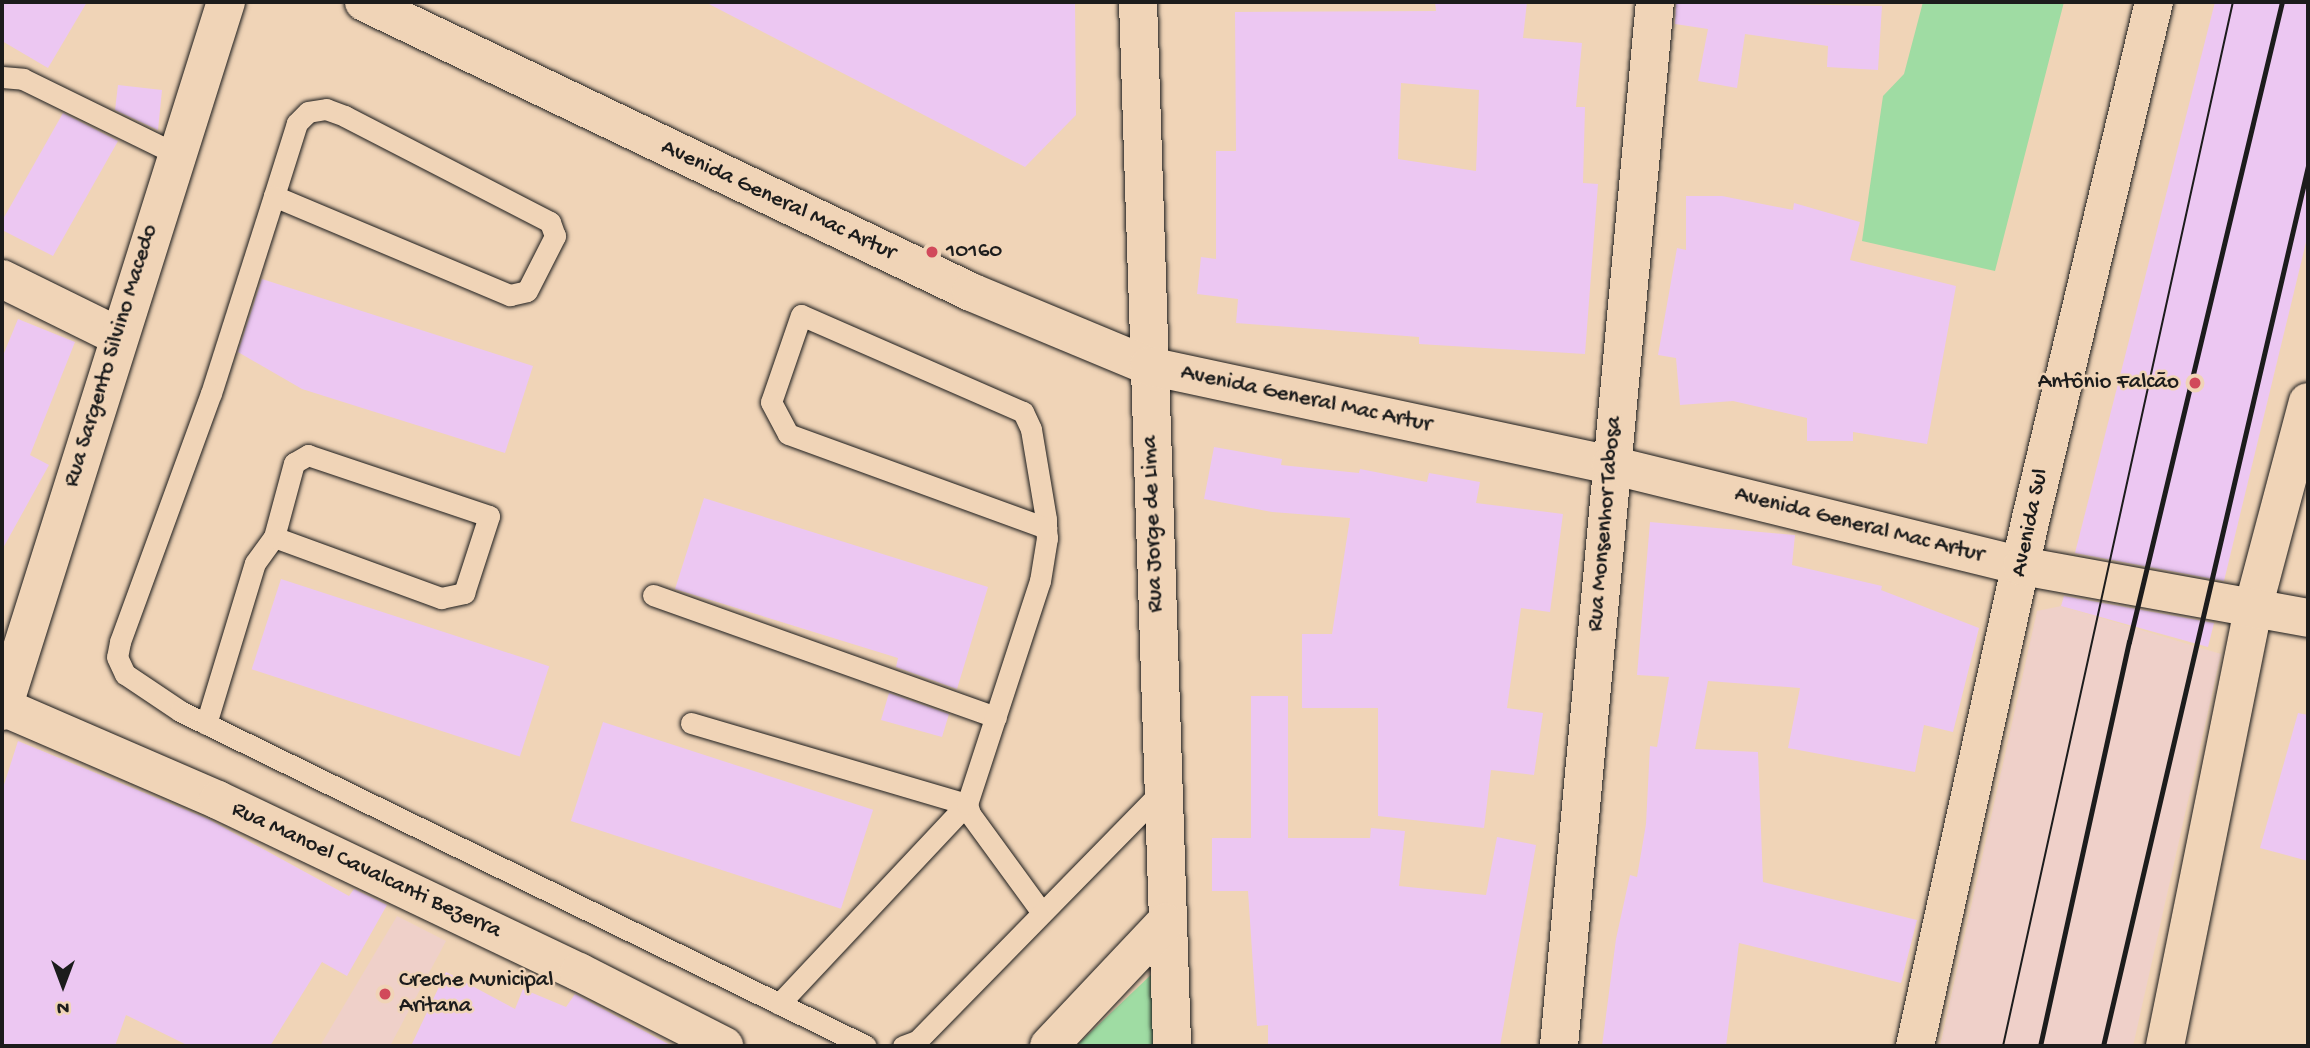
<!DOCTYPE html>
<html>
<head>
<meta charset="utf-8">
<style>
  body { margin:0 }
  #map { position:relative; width:2310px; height:1048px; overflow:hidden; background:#f0d4b7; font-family:"Gochi Hand",sans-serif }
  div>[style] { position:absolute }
  .built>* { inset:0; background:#efd0c9 }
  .green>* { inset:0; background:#9fdca3 }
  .building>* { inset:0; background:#ecc7f2; transform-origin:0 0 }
  .roads { filter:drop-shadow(0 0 2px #1c1c1c) drop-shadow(0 0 2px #1c1c1c) }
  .lane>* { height:21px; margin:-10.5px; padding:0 10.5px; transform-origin:10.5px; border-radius:10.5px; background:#f0d4b7 }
  .street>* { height:38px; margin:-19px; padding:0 19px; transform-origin:19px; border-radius:19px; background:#f0d4b7 }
  .secondary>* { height:38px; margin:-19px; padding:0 19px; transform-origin:19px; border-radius:19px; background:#f0d4b7 }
  .tram>* { height:2px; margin:-1px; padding:0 1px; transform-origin:1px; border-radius:1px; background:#1c1c1c }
  .rail>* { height:5px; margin:-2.5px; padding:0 2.5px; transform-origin:2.5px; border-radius:2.5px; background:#1c1c1c }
  .dots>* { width:19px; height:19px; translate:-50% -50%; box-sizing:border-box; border:4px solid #f0d4b7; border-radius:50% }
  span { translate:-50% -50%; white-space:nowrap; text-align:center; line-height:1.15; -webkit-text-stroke:5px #f0d4b7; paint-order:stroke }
  .street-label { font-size:23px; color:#1c1c1c }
  .poi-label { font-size:23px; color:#1c1c1c }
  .left { translate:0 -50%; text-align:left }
  .right { translate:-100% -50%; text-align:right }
  .frame { position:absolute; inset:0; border:4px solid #1c1c1c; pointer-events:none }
  .north { position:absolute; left:28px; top:950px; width:70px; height:70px; -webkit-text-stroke:5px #f0d4b7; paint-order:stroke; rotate:180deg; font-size:19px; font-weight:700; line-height:28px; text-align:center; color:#1c1c1c }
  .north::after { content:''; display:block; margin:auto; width:24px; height:32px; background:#1c1c1c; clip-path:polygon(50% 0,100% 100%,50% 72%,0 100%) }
</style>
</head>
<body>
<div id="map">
  <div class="built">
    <i style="clip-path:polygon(2061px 606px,2221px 654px,2133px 1046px,1940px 1046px,2037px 611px)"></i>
    <i style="clip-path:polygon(397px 916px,446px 941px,390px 1046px,320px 1046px)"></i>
  </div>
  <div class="green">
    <i style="clip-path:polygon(1923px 2px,2064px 2px,1995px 271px,1862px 241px,1883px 96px,1904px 74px)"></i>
    <i style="clip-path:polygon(1155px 971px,1158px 1046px,1076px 1046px)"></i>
  </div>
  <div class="building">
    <i style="clip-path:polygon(2px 2px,87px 2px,48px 68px,2px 41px)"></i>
    <i style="clip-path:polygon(705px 2px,1075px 2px,1076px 115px,1025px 167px)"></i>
    <i style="clip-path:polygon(evenodd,1435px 2px,1527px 2px,1523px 38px,1582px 43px,1576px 107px,1585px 107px,1583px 183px,1598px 184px,1585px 354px,1419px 344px,1419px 337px,1236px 323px,1238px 299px,1197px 294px,1201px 257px,1216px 259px,1216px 151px,1236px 151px,1235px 12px,1436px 11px,1435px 2px,1401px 83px,1479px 90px,1476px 171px,1398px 159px,1401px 83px)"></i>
    <i style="clip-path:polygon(1676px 2px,1882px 6px,1878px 70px,1827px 67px,1828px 46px,1745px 34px,1737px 88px,1698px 81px,1708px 29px,1675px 24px)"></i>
    <i style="clip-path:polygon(2215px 2px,2308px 2px,2308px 234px,2224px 581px,2075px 553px)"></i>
    <i style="clip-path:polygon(118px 85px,162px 90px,158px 130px,115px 110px)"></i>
    <i style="clip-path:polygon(63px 113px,118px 141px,53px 256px,2px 230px,2px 221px)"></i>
    <i style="clip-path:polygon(1686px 196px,1722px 196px,1793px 210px,1794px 203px,1860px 222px,1850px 260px,1956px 286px,1927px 444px,1853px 432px,1853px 441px,1807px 441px,1807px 418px,1733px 401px,1680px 405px,1676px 358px,1658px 355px,1677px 248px,1686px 250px)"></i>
    <i style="clip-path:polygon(262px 279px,533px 366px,505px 453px,302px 389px,238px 352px)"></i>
    <i style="clip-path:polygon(18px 319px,75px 342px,30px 455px,49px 465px,2px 550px,2px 358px)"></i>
    <i style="clip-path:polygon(1214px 447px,1282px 459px,1281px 465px,1359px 473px,1360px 469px,1427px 482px,1429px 473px,1480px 482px,1476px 503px,1563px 514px,1550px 612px,1521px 608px,1507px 708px,1543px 713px,1534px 775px,1491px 770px,1484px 828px,1378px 816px,1378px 708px,1302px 708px,1302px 634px,1332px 634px,1350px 518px,1272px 512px,1204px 499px)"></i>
    <i style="clip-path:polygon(704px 498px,988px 587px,957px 689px,896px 667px,898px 658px,675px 589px)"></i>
    <i style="clip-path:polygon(1650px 522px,1795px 535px,1792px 565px,1882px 586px,1881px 590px,1979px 628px,1953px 732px,1924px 725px,1915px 772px,1788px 748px,1800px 688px,1708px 681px,1695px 749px,1758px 752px,1763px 882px,1917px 920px,1901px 983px,1739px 943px,1726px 1046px,1602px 1046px,1616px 939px,1630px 875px,1637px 877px,1646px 824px,1650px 746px,1657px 747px,1669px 677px,1637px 675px)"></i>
    <i style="left:281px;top:579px;width:282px;height:95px;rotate:18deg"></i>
    <i style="clip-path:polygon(2064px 596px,2214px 623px,2208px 647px,2061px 606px)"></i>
    <i style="clip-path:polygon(889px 693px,949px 714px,942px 737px,881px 720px)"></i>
    <i style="clip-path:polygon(1251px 696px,1288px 696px,1288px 838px,1370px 838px,1371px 828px,1405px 831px,1399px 886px,1486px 895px,1497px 837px,1536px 845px,1500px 1046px,1268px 1046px,1268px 1025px,1257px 1026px,1248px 891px,1212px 891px,1212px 838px,1251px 838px)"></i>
    <i style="clip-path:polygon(2298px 713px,2308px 715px,2308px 861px,2260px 848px)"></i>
    <i style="left:603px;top:722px;width:284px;height:104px;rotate:18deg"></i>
    <i style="clip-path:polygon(18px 741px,208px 819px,349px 896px,354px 889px,387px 905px,347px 976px,322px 962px,270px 1046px,189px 1046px,126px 1015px,115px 1046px,2px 1046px,2px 791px)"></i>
    <i style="clip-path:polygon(446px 972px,515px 1009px,523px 989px,566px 1007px,575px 994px,672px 1046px,411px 1046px)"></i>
  </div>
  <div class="roads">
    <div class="lane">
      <i style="left:2px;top:77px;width:21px;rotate:5deg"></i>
      <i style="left:23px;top:79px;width:170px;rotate:26.1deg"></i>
      <i style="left:274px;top:196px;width:256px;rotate:22.8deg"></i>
      <i style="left:510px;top:295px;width:17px;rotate:-13deg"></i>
      <i style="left:527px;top:291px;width:62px;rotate:-63deg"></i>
      <i style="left:555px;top:236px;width:15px;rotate:-110deg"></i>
      <i style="left:550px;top:222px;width:231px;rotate:-152.7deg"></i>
      <i style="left:345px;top:116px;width:20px;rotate:-160deg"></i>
      <i style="left:326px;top:109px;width:18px;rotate:171deg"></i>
      <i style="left:308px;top:112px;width:16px;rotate:135deg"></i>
      <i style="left:297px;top:123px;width:77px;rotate:107.5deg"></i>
      <i style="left:274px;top:196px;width:207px;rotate:107.7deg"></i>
      <i style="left:211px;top:393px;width:265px;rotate:110.1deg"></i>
      <i style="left:120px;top:642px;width:15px;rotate:101deg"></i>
      <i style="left:117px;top:657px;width:19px;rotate:65deg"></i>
      <i style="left:125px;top:674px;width:66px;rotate:33.9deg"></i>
      <i style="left:180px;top:711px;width:763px;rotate:26.03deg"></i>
      <i style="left:653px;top:595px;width:364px;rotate:19.6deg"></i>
      <i style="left:691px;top:723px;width:288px;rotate:16.4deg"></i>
      <i style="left:206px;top:724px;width:168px;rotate:-73.1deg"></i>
      <i style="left:255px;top:563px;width:32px;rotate:-54deg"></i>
      <i style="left:274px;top:537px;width:178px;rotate:20.1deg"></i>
      <i style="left:441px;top:598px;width:24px;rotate:-12deg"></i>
      <i style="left:464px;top:593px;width:81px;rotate:-72deg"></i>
      <i style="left:489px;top:516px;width:191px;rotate:-161.4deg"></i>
      <i style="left:308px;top:455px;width:16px;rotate:150deg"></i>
      <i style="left:294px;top:463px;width:77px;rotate:105.1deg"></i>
      <i style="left:967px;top:804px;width:10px;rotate:73deg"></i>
      <i style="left:970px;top:814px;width:119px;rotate:53.9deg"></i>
      <i style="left:779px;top:1004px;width:274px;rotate:-46.8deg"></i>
      <i style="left:967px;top:804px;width:235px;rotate:-71.9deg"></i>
      <i style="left:1040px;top:581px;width:44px;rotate:-80.8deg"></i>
      <i style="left:1047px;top:538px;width:10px;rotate:-96deg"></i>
      <i style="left:1046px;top:528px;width:9px;rotate:-90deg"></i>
      <i style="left:1046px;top:519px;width:91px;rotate:-99.5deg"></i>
      <i style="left:1031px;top:429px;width:19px;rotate:-115deg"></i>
      <i style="left:1023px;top:412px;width:242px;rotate:-156.4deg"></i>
      <i style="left:801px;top:315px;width:92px;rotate:109deg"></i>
      <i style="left:771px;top:402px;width:36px;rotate:62deg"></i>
      <i style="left:788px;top:434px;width:275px;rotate:20deg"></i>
      <i style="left:903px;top:1046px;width:15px;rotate:-20deg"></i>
      <i style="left:917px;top:1041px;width:353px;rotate:-45.6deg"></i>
    </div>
    <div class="street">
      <i style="left:1138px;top:2px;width:1045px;rotate:88.13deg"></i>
      <i style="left:2px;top:279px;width:129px;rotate:26.2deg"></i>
      <i style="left:3px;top:707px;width:234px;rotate:23.4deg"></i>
      <i style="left:218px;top:800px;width:400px;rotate:25.5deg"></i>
      <i style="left:579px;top:972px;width:163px;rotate:27deg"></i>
      <i style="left:2px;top:711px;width:744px;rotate:-72.47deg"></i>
      <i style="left:1049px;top:1046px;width:170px;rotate:-46.7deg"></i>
      <i style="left:1559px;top:1046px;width:1048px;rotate:-84.75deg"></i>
      <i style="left:1915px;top:1046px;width:536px;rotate:-77.62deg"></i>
      <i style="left:2030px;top:522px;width:535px;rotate:-76.59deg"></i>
      <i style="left:2165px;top:1046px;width:447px;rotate:-78.6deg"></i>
      <i style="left:2253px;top:608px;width:213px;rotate:-75.1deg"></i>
    </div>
    <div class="secondary">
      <i style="left:364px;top:2px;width:673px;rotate:25.54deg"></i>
      <i style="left:971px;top:292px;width:193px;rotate:22.6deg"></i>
      <i style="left:1149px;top:366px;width:472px;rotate:12.1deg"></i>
      <i style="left:1611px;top:465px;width:423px;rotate:13.8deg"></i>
      <i style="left:2022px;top:566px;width:291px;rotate:10.3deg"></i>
    </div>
  </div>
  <div class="tram">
    <i style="left:2003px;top:1046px;width:1069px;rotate:-77.58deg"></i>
  </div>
  <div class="rail">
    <i style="left:2040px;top:1046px;width:414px;rotate:-77.6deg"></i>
    <i style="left:2129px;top:642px;width:658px;rotate:-76.56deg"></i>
    <i style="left:2103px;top:1046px;width:904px;rotate:-76.89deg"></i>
  </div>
  <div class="dots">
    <i style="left:932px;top:252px;background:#d1495b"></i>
    <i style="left:2195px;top:383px;background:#d1495b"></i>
    <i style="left:385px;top:994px;background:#d1495b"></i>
  </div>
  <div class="street-label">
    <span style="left:778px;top:201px;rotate:25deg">Avenida General Mac Artur</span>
    <span style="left:112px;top:356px;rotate:-73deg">Rua Sargento Silvino Macedo</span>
    <span style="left:1306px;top:400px;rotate:12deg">Avenida General Mac Artur</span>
    <span style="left:2031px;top:523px;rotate:-78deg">Avenida Sul</span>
    <span style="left:1154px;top:524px;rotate:-92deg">Rua Jorge de Lima</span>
    <span style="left:1606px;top:524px;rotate:-85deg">Rua Monsenhor Tabosa</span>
    <span style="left:1859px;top:526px;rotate:14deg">Avenida General Mac Artur</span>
    <span style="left:366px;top:871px;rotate:25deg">Rua Manoel Cavalcanti Bezerra</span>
  </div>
  <div class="poi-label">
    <span class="left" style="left:946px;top:252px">10160</span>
    <span class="right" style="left:2179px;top:383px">Antônio Falcão</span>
    <span class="left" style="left:399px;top:994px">Creche Municipal<br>Aritana</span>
  </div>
  <div class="frame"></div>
  <div class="north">N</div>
</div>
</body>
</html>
